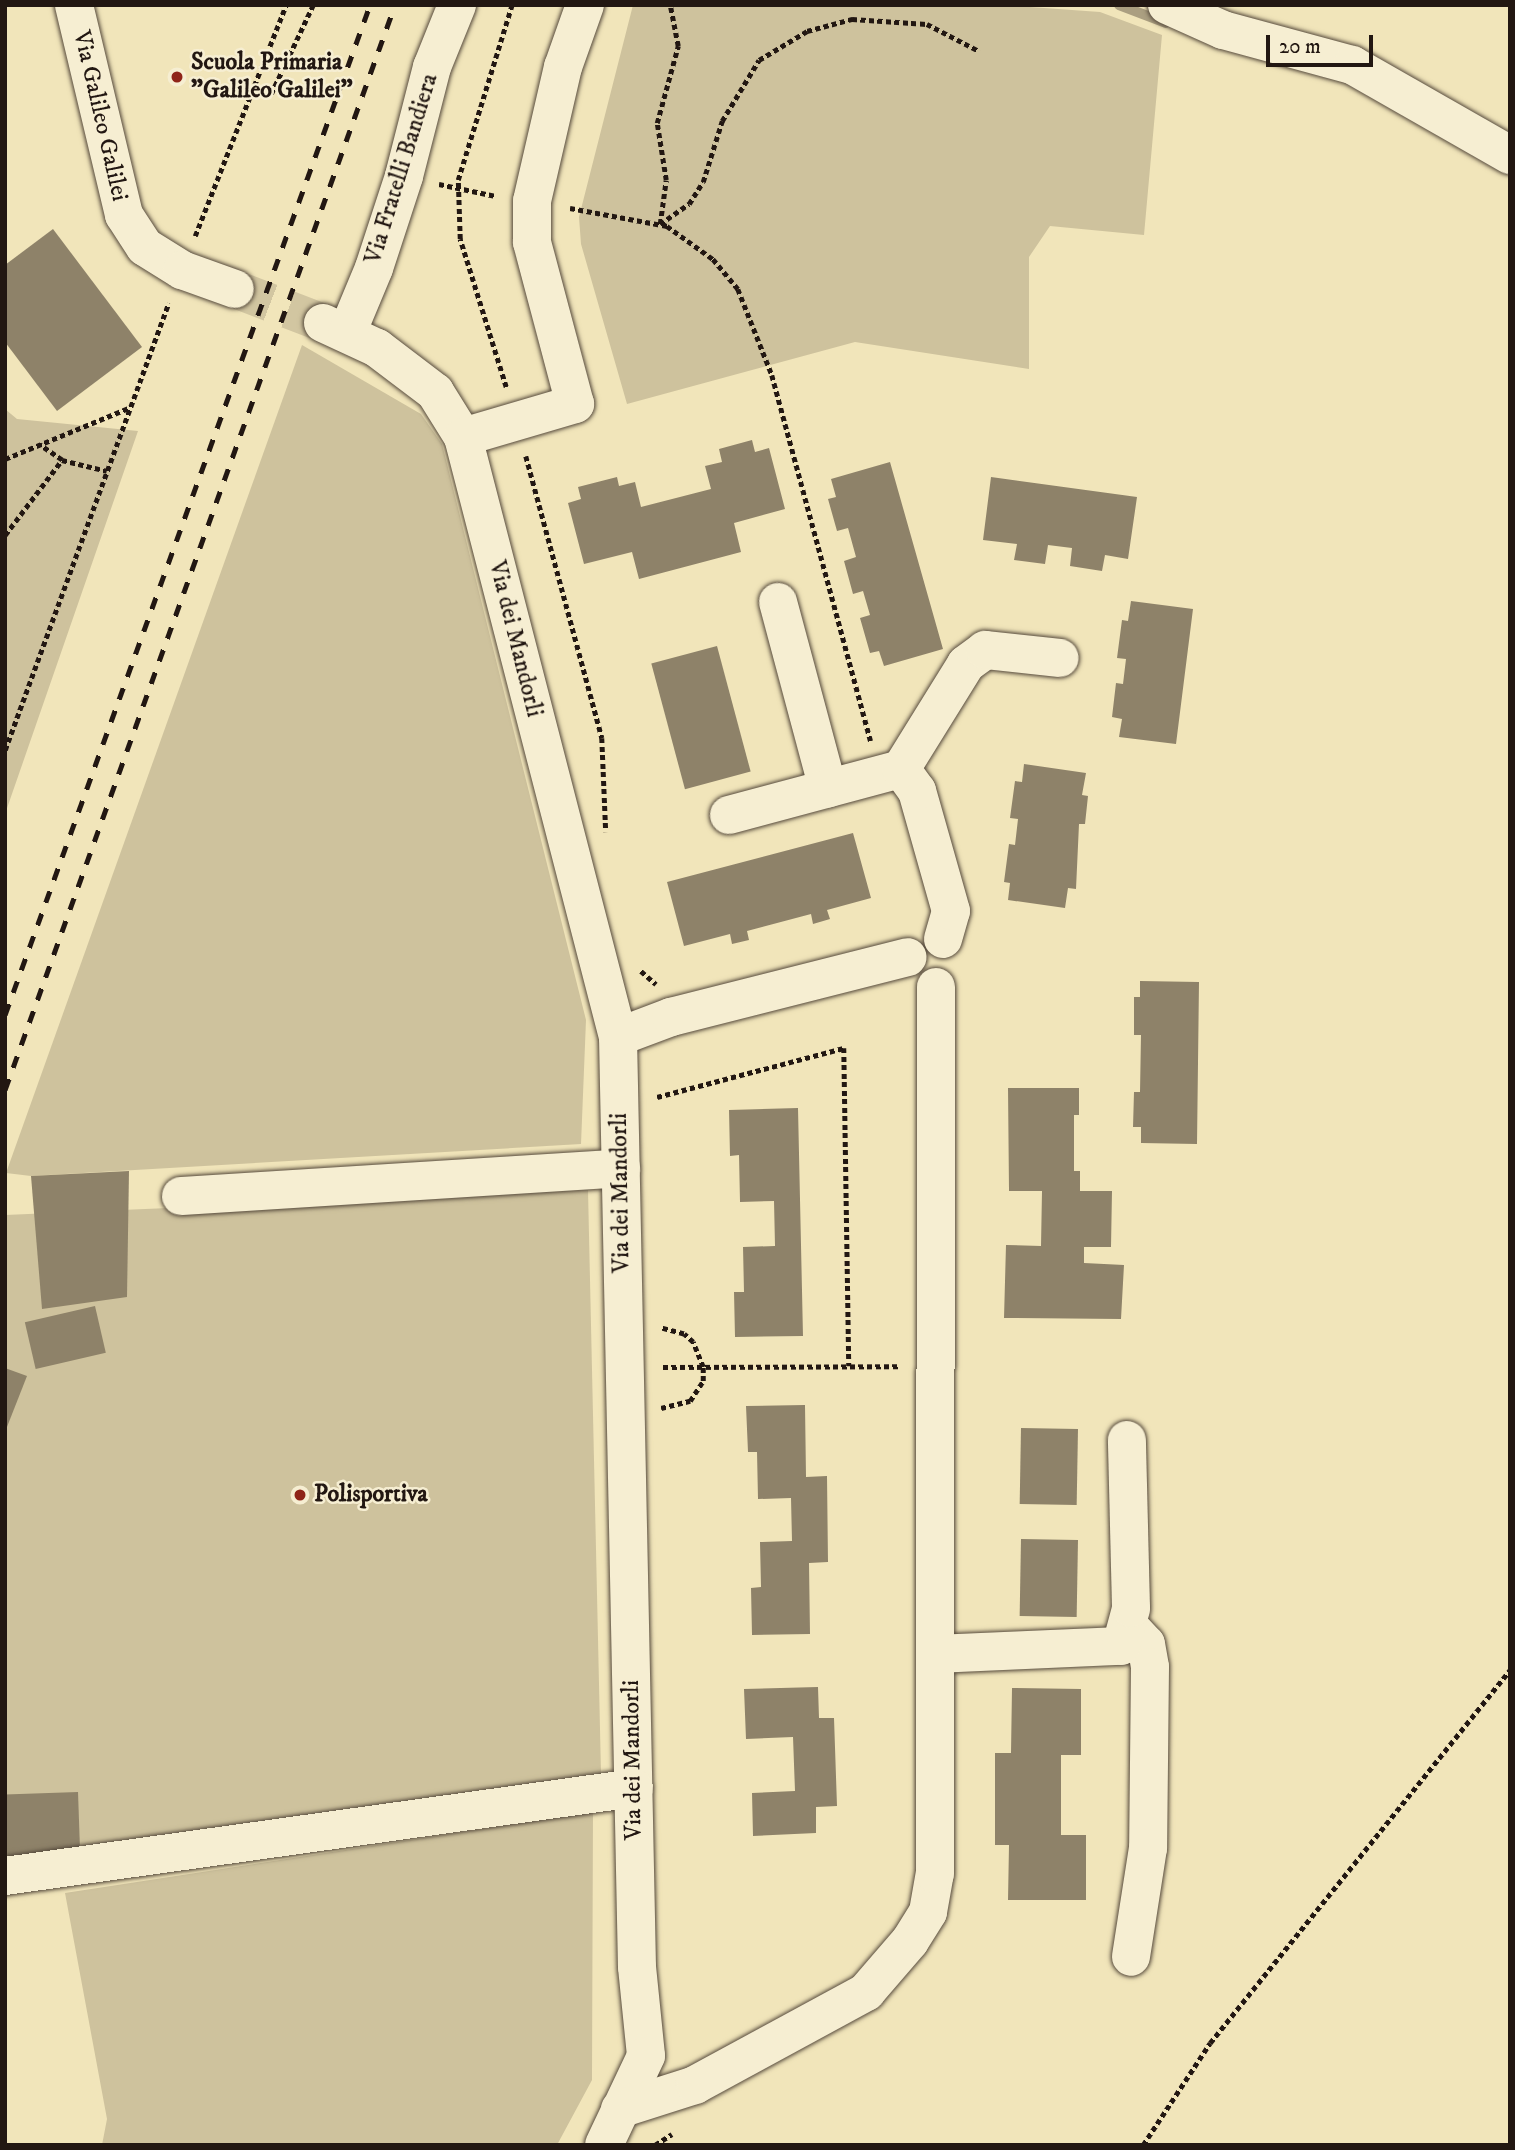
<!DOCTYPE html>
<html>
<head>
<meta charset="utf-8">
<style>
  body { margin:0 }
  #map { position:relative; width:1515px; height:2150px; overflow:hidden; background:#f1e5ba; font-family:"IM FELL DW Pica",serif }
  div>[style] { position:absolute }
  .green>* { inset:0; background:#cec29d }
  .stream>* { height:10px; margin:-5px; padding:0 5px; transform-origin:5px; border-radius:5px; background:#ab9f81 }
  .building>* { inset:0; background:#8e8269; transform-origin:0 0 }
  .minor-tunnel>* { height:38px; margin-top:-19px; transform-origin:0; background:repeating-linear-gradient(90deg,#d2c6a1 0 38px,transparent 0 57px) }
  .path>* { height:4.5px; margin-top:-2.25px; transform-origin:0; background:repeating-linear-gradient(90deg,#221712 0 5px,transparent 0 8.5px) }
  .roads { filter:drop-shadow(0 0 2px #564a3c) drop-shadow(0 0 2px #564a3c) }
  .minor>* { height:38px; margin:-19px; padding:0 19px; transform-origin:19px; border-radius:19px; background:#f6eed2 }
  .rail>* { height:5px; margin-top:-2.5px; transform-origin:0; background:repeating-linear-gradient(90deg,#221712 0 12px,transparent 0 24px) }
  .dots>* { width:19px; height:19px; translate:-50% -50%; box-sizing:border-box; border:4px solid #f6eed2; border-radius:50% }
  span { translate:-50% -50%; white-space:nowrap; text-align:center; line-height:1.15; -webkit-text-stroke:5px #f6eed2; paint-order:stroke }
  .poi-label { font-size:24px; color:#221712; font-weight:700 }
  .left { translate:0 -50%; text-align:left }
  .street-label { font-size:24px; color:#221712 }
  .frame { position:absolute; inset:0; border:7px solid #221712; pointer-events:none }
  .scale { position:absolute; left:1266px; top:35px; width:107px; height:32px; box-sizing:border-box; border:4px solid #221712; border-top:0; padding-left:9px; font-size:21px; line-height:24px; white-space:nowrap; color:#221712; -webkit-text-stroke:5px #f6eed2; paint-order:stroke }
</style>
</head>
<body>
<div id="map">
  <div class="green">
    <i style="clip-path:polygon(633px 5px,1001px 5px,1100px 12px,1162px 35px,1144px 235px,1050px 226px,1029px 257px,1029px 369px,855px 342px,627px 404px,581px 244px,579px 217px)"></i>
    <i style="clip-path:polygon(302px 345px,421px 414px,442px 444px,586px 1020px,581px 1144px,31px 1176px,6px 1173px)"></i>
    <i style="clip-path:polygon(5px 409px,17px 419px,138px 431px,5px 814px)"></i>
    <i style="clip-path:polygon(588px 1190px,601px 1774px,5px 1869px,5px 1215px)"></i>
    <i style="clip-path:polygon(593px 1812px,592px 2080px,557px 2145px,102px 2145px,107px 2119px,65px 1893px)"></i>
  </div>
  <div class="stream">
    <i style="left:1119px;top:5px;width:50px;rotate:21deg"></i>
  </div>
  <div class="building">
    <i style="clip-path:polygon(53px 229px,142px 347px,57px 411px,5px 342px,5px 265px)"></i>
    <i style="clip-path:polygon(752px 440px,755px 452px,769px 448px,785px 509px,734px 523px,741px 552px,639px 579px,632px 552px,584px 564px,568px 503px,581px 499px,578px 487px,617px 477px,619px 486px,635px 482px,641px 507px,711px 489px,705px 466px,722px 462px,719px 449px)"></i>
    <i style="clip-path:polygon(890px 462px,943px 649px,884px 666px,879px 651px,870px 653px,860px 618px,870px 615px,863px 591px,853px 594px,844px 561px,856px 557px,848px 528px,837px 531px,828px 499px,836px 497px,831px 479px)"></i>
    <i style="clip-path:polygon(991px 477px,1137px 497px,1128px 559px,1105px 555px,1102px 571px,1070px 566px,1072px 548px,1048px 545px,1045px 564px,1014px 560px,1017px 544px,983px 540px)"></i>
    <i style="clip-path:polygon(1131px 601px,1193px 609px,1176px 744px,1119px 737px,1122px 719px,1112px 717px,1116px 683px,1123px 684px,1126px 659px,1117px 658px,1122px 620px,1128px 621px)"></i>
    <i style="left:717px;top:646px;width:130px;height:68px;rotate:75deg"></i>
    <i style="clip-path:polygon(1024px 764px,1086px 773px,1082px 795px,1088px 796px,1085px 824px,1079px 824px,1076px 889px,1068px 888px,1065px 908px,1008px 900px,1010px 883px,1004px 882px,1009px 844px,1015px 845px,1018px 819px,1010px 818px,1015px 781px,1022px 782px)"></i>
    <i style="clip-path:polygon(853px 833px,871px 898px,827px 910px,830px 919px,813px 924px,811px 914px,747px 931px,749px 940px,732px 944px,730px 934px,684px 946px,667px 882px)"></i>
    <i style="clip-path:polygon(1140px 981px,1199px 982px,1197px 1144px,1141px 1143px,1141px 1127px,1133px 1127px,1134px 1092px,1140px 1092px,1141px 1035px,1134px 1035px,1134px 997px,1140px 997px)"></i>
    <i style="clip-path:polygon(1008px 1088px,1079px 1088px,1079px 1115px,1074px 1115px,1074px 1171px,1080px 1171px,1080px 1191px,1112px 1191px,1111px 1247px,1084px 1247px,1084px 1263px,1124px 1265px,1121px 1319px,1004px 1318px,1006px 1245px,1041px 1246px,1042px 1191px,1009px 1191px)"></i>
    <i style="clip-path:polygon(798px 1108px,803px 1336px,735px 1337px,734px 1292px,744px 1292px,743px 1247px,775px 1246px,774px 1201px,740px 1202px,739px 1155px,730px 1156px,729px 1110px)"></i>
    <i style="clip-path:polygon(129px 1171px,127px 1297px,42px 1309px,31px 1176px)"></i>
    <i style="left:95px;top:1306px;width:48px;height:72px;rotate:77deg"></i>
    <i style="clip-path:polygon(5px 1368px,27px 1376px,5px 1432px)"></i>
    <i style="clip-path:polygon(805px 1405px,806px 1477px,827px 1476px,828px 1562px,809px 1563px,810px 1634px,752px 1635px,751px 1588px,761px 1587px,760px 1542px,792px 1541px,791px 1498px,758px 1499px,757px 1452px,748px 1452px,746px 1406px)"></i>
    <i style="left:1021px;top:1428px;width:57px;height:76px;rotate:1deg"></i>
    <i style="left:1021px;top:1539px;width:57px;height:77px;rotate:1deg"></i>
    <i style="clip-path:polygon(818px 1687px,819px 1718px,834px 1718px,837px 1806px,816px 1807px,816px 1833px,753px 1836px,752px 1793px,795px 1791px,793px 1737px,746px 1739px,744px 1689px)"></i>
    <i style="clip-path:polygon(1012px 1688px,1081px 1689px,1081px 1755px,1061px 1755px,1061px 1835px,1086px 1835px,1086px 1900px,1008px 1900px,1009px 1845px,995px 1845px,995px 1753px,1011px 1753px)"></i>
    <i style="left:78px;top:1792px;width:66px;height:73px;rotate:88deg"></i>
  </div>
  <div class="minor-tunnel">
    <i style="left:235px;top:289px;width:94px;rotate:21.1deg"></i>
  </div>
  <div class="path">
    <i style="left:255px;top:86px;width:18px;rotate:27deg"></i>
    <i style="left:271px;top:94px;width:98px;rotate:-64.7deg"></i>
    <i style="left:439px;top:184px;width:58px;rotate:11.9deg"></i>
    <i style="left:570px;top:208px;width:99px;rotate:10.5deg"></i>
    <i style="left:667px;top:226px;width:57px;rotate:35.7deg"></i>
    <i style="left:713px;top:259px;width:39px;rotate:50deg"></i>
    <i style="left:738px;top:289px;width:92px;rotate:68.4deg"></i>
    <i style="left:772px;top:375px;width:379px;rotate:74.9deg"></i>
    <i style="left:660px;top:224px;width:35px;rotate:-35deg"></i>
    <i style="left:689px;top:204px;width:26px;rotate:-58deg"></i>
    <i style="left:703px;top:182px;width:64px;rotate:-72.7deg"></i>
    <i style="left:722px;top:121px;width:71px;rotate:-58.8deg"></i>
    <i style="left:759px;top:60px;width:56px;rotate:-31.1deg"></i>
    <i style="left:807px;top:31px;width:47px;rotate:-14.9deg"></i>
    <i style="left:852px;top:19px;width:75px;rotate:3.8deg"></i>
    <i style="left:927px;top:24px;width:59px;rotate:27.4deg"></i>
    <i style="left:660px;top:224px;width:44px;rotate:-82.2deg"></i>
    <i style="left:666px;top:180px;width:58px;rotate:-99deg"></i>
    <i style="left:657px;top:123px;width:80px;rotate:-74.7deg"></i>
    <i style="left:678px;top:46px;width:42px;rotate:-101deg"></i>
    <i style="left:195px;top:236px;width:248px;rotate:-68.5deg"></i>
    <i style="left:506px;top:387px;width:155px;rotate:-107.3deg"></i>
    <i style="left:460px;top:239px;width:59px;rotate:-91.9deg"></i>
    <i style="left:458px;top:180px;width:183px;rotate:-72.9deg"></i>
    <i style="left:526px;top:456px;width:292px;rotate:74.9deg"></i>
    <i style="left:602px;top:738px;width:94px;rotate:87.6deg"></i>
    <i style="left:5px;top:459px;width:134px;rotate:-22.4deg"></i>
    <i style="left:62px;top:460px;width:46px;rotate:13.7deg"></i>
    <i style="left:5px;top:535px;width:94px;rotate:-52.8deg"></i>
    <i style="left:62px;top:460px;width:27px;rotate:-146deg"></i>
    <i style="left:5px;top:750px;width:476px;rotate:-69.9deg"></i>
    <i style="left:641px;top:971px;width:20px;rotate:41deg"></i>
    <i style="left:657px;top:1097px;width:193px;rotate:-14.7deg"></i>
    <i style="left:844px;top:1048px;width:318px;rotate:89.1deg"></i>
    <i style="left:663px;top:1367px;width:236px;rotate:-0.2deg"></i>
    <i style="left:661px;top:1408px;width:30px;rotate:-14deg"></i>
    <i style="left:690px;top:1401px;width:24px;rotate:-57deg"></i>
    <i style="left:703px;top:1381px;width:14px;rotate:-90deg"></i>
    <i style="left:703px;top:1367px;width:27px;rotate:-112deg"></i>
    <i style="left:693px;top:1342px;width:12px;rotate:-138deg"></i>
    <i style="left:684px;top:1334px;width:23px;rotate:-165deg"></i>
    <i style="left:655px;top:2145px;width:20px;rotate:-33deg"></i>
    <i style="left:1143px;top:2145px;width:122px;rotate:-56.7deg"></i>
    <i style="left:1210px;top:2043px;width:479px;rotate:-51.2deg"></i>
  </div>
  <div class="roads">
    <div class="minor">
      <i style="left:74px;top:5px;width:216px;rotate:76.6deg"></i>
      <i style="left:124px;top:215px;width:38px;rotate:57deg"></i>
      <i style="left:145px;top:247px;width:44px;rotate:31.9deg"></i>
      <i style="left:182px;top:270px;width:56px;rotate:19.7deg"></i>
      <i style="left:1167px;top:5px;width:61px;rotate:24.1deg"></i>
      <i style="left:1223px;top:30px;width:134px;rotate:15.2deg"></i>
      <i style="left:1352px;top:65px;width:182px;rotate:29.7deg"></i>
      <i style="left:323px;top:323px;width:60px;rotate:24.8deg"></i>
      <i style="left:377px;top:348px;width:73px;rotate:37.2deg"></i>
      <i style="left:435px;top:392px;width:53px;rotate:58.1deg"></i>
      <i style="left:463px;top:437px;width:620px;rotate:75.52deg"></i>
      <i style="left:618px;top:1037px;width:930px;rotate:88.83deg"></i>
      <i style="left:637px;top:1967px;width:89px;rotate:84.2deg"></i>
      <i style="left:646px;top:2056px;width:98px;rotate:115.3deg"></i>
      <i style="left:347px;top:333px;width:70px;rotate:-67.4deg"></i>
      <i style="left:374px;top:268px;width:97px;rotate:-71.9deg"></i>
      <i style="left:404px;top:176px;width:113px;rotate:-75.6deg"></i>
      <i style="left:432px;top:67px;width:67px;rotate:-68deg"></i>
      <i style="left:463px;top:437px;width:117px;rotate:-16.4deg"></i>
      <i style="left:575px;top:404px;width:168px;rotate:-104.9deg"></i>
      <i style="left:532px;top:242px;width:41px;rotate:-90deg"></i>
      <i style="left:532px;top:201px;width:138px;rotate:-77deg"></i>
      <i style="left:563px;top:67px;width:66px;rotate:-70.5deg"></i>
      <i style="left:778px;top:602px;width:193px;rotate:75deg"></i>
      <i style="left:729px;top:815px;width:178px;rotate:-15deg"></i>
      <i style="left:943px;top:939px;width:29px;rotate:-74deg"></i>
      <i style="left:951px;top:911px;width:125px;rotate:-105.8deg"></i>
      <i style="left:917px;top:791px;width:27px;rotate:-126deg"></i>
      <i style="left:901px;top:769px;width:123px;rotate:-58.2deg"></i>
      <i style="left:966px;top:664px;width:24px;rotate:-36deg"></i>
      <i style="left:985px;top:650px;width:75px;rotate:6.1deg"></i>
      <i style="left:618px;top:1037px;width:57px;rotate:-20.7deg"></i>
      <i style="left:671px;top:1017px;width:244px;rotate:-14.2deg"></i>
      <i style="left:181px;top:1196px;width:441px;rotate:-3.6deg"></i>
      <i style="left:1128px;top:1625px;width:26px;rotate:47deg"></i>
      <i style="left:1146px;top:1644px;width:23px;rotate:80deg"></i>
      <i style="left:1150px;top:1667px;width:181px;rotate:90.6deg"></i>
      <i style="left:1148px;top:1848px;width:110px;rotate:98.9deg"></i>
      <i style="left:935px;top:1654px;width:186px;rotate:-2.5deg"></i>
      <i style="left:1121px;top:1646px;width:39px;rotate:-75deg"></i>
      <i style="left:1131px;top:1608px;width:168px;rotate:-91.4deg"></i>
      <i style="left:5px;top:1876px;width:635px;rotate:-7.96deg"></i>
      <i style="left:620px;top:2109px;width:79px;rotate:-17.7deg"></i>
      <i style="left:695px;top:2085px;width:195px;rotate:-28.5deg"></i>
      <i style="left:866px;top:1992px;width:67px;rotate:-49.2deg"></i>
      <i style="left:910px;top:1941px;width:34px;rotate:-58deg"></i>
      <i style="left:928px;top:1912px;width:39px;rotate:-80deg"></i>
      <i style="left:935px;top:1874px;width:887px;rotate:-89.94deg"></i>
    </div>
  </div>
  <div class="rail">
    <i style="left:5px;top:1015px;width:1074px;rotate:-70.13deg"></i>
    <i style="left:5px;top:1090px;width:1153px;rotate:-70.23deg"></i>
  </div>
  <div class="dots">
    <i style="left:177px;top:77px;background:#8f2418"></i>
    <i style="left:300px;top:1495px;background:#8f2418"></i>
  </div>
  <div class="poi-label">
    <span class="left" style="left:191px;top:77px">Scuola Primaria<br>"Galileo Galilei"</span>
    <span class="left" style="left:314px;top:1495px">Polisportiva</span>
  </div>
  <div class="street-label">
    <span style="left:100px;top:116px;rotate:77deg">Via Galileo Galilei</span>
    <span style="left:402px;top:169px;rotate:-73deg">Via Fratelli Bandiera</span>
    <span style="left:515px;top:639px;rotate:76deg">Via dei Mandorli</span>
    <span style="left:621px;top:1193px;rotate:-91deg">Via dei Mandorli</span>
    <span style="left:633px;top:1760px;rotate:-91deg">Via dei Mandorli</span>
  </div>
  <div class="frame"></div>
  <div class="scale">20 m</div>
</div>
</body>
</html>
